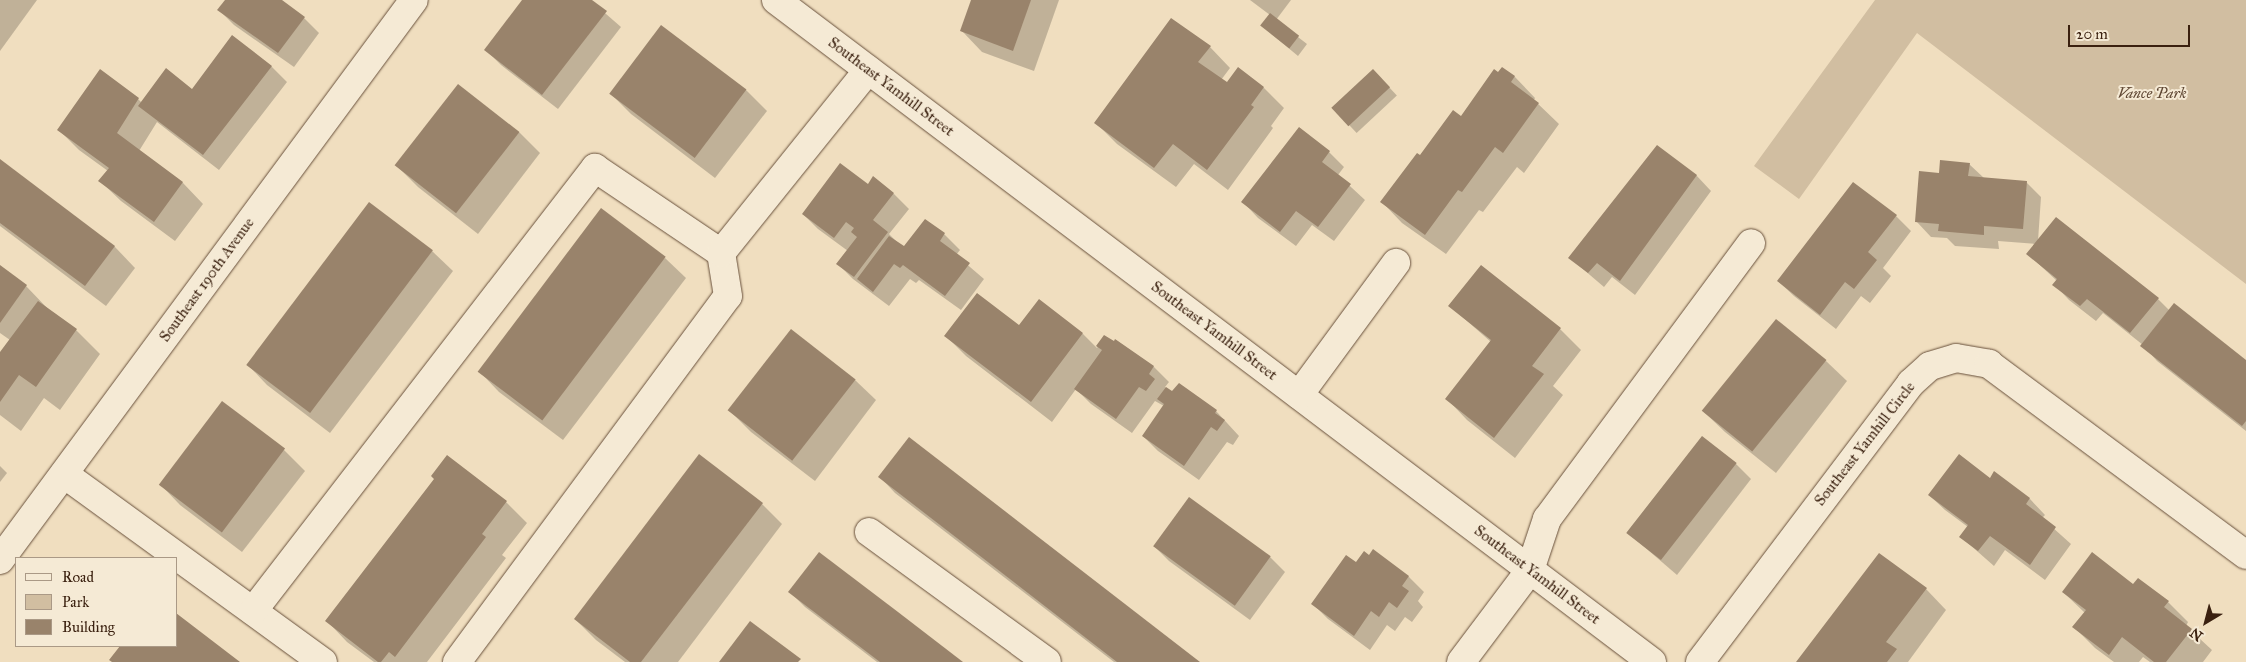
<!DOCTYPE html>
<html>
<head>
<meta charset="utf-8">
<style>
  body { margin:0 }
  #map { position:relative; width:2246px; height:662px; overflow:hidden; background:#f0debf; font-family:"IM FELL Great Primer",serif }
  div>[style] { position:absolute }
  .green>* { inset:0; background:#d1bea1 }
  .shadow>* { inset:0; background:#0003; transform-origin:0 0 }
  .building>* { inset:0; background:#99836b; transform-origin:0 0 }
  .roads { filter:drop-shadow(0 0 1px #68503b) drop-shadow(0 0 1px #68503b) }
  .minor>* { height:28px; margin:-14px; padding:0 14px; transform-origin:14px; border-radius:14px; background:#f5ead5 }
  span { translate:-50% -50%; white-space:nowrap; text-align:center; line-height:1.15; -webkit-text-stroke:4px #f5ead5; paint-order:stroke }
  .street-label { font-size:15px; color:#3a200f }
  .park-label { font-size:15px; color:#604834; font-style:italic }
  .legend { position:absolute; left:15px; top:557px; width:162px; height:90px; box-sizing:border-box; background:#f5ead5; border:1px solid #aa9986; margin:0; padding:6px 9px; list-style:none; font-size:15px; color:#3a200f }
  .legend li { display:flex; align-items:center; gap:10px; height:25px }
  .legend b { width:25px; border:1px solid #aa9986 }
  .north { position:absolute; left:2181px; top:597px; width:50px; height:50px; -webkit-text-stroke:4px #f5ead5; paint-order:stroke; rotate:217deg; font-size:14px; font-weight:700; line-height:20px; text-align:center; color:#3a200f }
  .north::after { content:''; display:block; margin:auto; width:18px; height:22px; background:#3a200f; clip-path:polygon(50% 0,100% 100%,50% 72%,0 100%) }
  .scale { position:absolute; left:2068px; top:25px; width:122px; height:22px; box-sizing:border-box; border:2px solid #3a200f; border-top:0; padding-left:6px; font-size:15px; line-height:18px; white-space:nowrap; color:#3a200f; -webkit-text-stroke:4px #f5ead5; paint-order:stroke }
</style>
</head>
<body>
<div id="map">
  <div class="green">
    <i style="clip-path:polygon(1875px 0,2246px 0,2246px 284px,1917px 33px,1799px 199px,1754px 166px)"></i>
  </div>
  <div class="shadow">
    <i style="clip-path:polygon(0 0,37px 0,0 51px)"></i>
    <i style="clip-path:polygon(226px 0,279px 0,304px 18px,319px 33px,294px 67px,234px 25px,219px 10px)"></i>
    <i style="clip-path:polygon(524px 0,590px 0,621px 27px,558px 109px,501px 65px,486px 50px)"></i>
    <i style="clip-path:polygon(972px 0,1059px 0,1034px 71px,982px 52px,962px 31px)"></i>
    <i style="clip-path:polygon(1250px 0,1291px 0,1276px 20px,1307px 44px,1298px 56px,1262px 26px,1270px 15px)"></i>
    <i style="clip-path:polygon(232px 36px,272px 67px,287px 82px,219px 170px,157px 122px,139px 151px,183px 183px,203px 204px,175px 241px,121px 201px,100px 181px,108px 171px,79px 150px,58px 129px,138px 99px,142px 103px,192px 91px)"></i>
    <i style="clip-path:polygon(1210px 47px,1230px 68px,1221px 80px,1227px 84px,1238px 69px,1264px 88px,1284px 108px,1271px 126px,1273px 128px,1228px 190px,1194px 164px,1176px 187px,1117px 144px,1096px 123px)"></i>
    <i style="clip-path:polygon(1502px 68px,1515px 77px,1535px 98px,1534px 100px,1559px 124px,1524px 173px,1517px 167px,1483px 212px,1479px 210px,1446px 254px,1402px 223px,1382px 202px,1421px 156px,1461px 118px)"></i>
    <i style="left:1373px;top:70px;width:35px;height:55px;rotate:47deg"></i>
    <i style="clip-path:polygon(458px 86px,520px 133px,540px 153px,478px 234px,418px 187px,397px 166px)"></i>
    <i style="clip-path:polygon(746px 90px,767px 111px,715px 178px,631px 114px,611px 94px)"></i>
    <i style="clip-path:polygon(1329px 152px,1344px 167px,1338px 175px,1365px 200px,1334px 241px,1312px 225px,1296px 246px,1258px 218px,1243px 202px)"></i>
    <i style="clip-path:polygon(0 161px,115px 247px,135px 268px,106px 306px,0 226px)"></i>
    <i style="clip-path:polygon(1969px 164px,1984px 178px,2026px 182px,2041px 197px,2038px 241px,2158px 299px,2170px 311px,2246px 361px,2246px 431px,2157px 361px,2143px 345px,2103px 313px,2096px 321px,2069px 300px,2054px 284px,2057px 281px,2028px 254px,2036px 244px,1998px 241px,1999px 249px,1955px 246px,1947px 238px,1931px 237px,1916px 221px,1940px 174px)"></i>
    <i style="clip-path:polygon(1696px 175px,1711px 191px,1635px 295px,1612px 277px,1604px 287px,1570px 258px)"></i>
    <i style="clip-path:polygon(868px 185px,894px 194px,909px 209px,889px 234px,899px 244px,905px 248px,925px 221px,944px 234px,960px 250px,956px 255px,984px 279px,961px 310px,919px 280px,916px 283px,910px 279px,889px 306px,853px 279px,838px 264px,848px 251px,818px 229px,803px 214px)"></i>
    <i style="clip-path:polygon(1896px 216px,1911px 231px,1883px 268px,1891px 276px,1870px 303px,1861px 296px,1836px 329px,1794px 296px,1778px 281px)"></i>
    <i style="clip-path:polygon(432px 251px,453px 271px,330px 433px,267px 385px,247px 364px)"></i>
    <i style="clip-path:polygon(665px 258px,686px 278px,563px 440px,499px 392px,479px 371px)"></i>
    <i style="clip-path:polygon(0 267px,26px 286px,50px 311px,76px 330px,100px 354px,60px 410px,44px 398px,21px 431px,0 415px,0 354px,10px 340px,0 333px)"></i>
    <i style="clip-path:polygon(1481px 267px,1560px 329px,1581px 350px,1553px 386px,1563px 395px,1515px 458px,1467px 420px,1447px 399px,1491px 342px,1450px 306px)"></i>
    <i style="clip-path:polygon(1019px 326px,1083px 334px,1097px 348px,1104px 336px,1114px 343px,1116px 340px,1154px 367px,1169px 382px,1165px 387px,1173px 393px,1179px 385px,1216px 411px,1239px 436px,1233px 445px,1227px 442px,1199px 480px,1158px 451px,1143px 436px,1164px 406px,1155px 401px,1132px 433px,1091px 404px,1076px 389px,1052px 422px,966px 356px,946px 336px)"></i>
    <i style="clip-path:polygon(1826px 361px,1847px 381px,1776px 473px,1725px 432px,1704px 412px)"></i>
    <i style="clip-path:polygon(855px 380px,876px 400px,815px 481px,751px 432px,730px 411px)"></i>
    <i style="clip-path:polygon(1702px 437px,1736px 464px,1751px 479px,1677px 575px,1627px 532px)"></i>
    <i style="clip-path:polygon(284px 450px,305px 471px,242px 552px,180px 505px,160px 484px)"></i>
    <i style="clip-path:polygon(447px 457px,506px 502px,527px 523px,502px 555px,506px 558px,427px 662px,374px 662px,347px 642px,327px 621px,435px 479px)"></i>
    <i style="clip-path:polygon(0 466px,7px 473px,0 482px)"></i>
    <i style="clip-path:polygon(1995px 473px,2030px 499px,2045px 515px,2042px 518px,2071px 544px,2045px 580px,2005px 550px,1994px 566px,1961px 537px,1968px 527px,1945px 510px,1929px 495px,1990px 480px)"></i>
    <i style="clip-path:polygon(880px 477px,1197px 662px,1114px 662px,895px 493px)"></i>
    <i style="clip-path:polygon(762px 504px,782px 524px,678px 662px,625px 662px,596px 640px,575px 619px)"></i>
    <i style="clip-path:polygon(1154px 546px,1270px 557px,1285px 572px,1250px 620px,1169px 561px)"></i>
    <i style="clip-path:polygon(1373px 551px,1409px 577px,1424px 592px,1418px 601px,1423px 607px,1412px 622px,1405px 617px,1395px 631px,1387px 625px,1370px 650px,1328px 619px,1313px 604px,1357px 564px,1370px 557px)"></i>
    <i style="clip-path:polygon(2134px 585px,2168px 602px,2188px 622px,2186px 626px,2212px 650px,2203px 662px,2150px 662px,2143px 657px,2139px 662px,2114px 662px,2095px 648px,2074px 627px,2085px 613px,2063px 592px)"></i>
    <i style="clip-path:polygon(1926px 589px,1946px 610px,1908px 662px,1798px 662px)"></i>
    <i style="clip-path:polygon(790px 592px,961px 662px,877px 662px,805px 607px)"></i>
    <i style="clip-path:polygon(122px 646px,176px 646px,238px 662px,113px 662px,111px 660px)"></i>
  </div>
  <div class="building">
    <i style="clip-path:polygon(225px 0,282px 0,305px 17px,278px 53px,217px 10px)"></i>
    <i style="clip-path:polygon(522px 0,592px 0,607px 11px,542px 95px,484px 50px)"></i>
    <i style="clip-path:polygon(971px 0,1031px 0,1013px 51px,960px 31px)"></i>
    <i style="left:1270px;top:13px;width:37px;height:16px;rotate:38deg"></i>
    <i style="clip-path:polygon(1171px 18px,1211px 46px,1198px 62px,1227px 82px,1238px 67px,1264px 87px,1251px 105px,1254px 107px,1207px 170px,1173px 144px,1154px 168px,1094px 123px)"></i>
    <i style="left:661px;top:25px;width:107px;height:86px;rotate:37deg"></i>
    <i style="clip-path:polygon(232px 35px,272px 66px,203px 155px,138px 106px,166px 68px,192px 89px)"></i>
    <i style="clip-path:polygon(1502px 67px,1515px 76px,1511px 82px,1539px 103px,1503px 153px,1495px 147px,1462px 192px,1458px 190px,1425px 235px,1380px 202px,1417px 153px,1420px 155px,1453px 110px,1461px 116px,1494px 69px,1498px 72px)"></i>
    <i style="clip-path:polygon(100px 69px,139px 98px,117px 133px,183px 182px,154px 222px,98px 181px,109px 168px,57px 130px)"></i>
    <i style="left:1373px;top:69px;width:25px;height:57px;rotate:47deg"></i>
    <i style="left:458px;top:84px;width:78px;height:103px;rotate:38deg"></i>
    <i style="clip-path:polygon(1299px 127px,1330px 151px,1322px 162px,1351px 184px,1318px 227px,1296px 211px,1280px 232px,1241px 202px)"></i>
    <i style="clip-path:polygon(1657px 145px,1697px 175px,1620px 281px,1597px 263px,1588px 273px,1568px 258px)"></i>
    <i style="clip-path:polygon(0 159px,115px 246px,85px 286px,0 223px)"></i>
    <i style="clip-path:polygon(1940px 160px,1970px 163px,1968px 176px,2027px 181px,2023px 229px,1984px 226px,1984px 235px,1938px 231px,1939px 224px,1915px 222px,1919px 171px,1939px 173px)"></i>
    <i style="clip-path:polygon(840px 163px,868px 184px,873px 176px,894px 193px,873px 220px,888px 232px,854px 277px,836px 264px,857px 237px,851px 232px,854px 228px,846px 222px,834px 238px,802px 214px)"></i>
    <i style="clip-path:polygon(1853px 182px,1897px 215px,1868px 252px,1877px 260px,1854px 289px,1845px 282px,1820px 315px,1777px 281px)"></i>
    <i style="left:369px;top:202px;width:80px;height:204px;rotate:37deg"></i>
    <i style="left:601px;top:208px;width:81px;height:205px;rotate:37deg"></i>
    <i style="clip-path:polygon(2056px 217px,2159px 298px,2130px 333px,2087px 299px,2080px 306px,2052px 285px,2057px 279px,2026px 254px)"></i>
    <i style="clip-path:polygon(925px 219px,945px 233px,940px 241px,970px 263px,945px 296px,903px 265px,900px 268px,894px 264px,873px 292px,857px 279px,889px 236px,904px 246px)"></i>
    <i style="clip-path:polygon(0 265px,27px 285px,0 323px)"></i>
    <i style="clip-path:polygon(1481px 265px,1561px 328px,1532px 366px,1544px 374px,1494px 438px,1445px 399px,1491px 340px,1448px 306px)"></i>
    <i style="clip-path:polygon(977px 293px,1019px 325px,1039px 299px,1083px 333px,1031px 402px,944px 336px)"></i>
    <i style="clip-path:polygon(38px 301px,77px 329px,36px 387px,19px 375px,0 402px,0 352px)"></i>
    <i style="clip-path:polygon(2174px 303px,2246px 360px,2246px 421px,2242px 426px,2140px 346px)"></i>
    <i style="left:1776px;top:319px;width:65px;height:118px;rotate:39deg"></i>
    <i style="left:791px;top:329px;width:82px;height:103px;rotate:38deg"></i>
    <i style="clip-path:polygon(1104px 335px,1114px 341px,1115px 339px,1154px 366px,1149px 374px,1155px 379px,1146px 391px,1139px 387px,1116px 419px,1074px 389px,1102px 350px,1096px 346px)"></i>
    <i style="clip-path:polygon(1179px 383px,1217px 410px,1215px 413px,1225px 420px,1217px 431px,1211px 427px,1184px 466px,1142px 436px,1164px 404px,1157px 399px,1166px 387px,1172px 391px)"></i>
    <i style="left:222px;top:401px;width:79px;height:105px;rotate:37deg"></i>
    <i style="left:1702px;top:436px;width:44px;height:123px;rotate:38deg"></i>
    <i style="clip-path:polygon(909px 437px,988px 498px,1200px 662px,1117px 662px,878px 477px)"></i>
    <i style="clip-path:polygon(699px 454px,763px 503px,641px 662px,630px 662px,574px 619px)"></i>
    <i style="clip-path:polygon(1959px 454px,1990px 478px,1994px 471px,2030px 498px,2026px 504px,2056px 527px,2030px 565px,1990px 536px,1978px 551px,1959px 537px,1968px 525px,1928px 495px)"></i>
    <i style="clip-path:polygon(447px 455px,507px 501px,482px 534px,486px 537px,395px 657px,389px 652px,381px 662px,378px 662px,325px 621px,434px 479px,431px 476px)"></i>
    <i style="left:1189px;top:497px;width:101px;height:61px;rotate:36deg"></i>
    <i style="clip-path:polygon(1373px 549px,1409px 576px,1402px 586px,1409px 591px,1397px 608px,1389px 602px,1379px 617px,1371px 611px,1354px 636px,1311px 604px,1346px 555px,1356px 562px,1364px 551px,1369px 555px)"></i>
    <i style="clip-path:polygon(819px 552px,898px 612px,963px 662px,880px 662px,788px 592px)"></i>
    <i style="clip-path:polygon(2092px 552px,2133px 584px,2138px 578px,2169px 601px,2164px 607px,2192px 629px,2166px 662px,2154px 662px,2122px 637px,2109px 655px,2072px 627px,2086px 610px,2062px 592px)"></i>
    <i style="clip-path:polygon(1879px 553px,1927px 588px,1886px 642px,1897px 649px,1887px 662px,1796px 662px)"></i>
    <i style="clip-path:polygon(176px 613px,240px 662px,112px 662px,109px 660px,120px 646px,176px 646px)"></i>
    <i style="clip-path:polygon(750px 621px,801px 659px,798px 662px,719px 662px)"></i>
  </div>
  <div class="roads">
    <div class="minor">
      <i style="left:776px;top:0;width:1098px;rotate:37.08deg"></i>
      <i style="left:1299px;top:395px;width:164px;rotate:-53.7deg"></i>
      <i style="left:64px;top:474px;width:320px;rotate:36deg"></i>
      <i style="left:869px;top:532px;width:220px;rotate:36.1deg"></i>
      <i style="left:0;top:560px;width:696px;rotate:-53.53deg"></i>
      <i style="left:253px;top:611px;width:560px;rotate:-52.33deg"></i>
      <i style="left:595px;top:168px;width:152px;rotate:34deg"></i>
      <i style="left:457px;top:662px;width:455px;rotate:-53.5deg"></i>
      <i style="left:728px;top:296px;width:44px;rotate:-99.2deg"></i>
      <i style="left:721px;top:253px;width:235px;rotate:-51.2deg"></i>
      <i style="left:1461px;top:662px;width:115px;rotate:-53.1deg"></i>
      <i style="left:1530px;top:570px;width:54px;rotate:-71.6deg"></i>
      <i style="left:1547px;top:519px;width:343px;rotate:-53.5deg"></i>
      <i style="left:1700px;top:662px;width:350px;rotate:-52.9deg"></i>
      <i style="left:1911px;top:383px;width:25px;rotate:-42deg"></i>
      <i style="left:1930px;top:366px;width:27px;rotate:-17deg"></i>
      <i style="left:1956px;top:358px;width:34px;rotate:10deg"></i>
      <i style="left:1989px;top:364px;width:320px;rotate:36.6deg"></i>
    </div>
  </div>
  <div class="street-label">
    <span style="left:891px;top:87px;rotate:37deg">Southeast Yamhill Street</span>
    <span style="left:207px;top:280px;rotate:-54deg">Southeast 190th Avenue</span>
    <span style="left:1214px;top:331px;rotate:37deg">Southeast Yamhill Street</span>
    <span style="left:1865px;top:444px;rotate:-52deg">Southeast Yamhill Circle</span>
    <span style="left:1537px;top:575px;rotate:37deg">Southeast Yamhill Street</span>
  </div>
  <div class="park-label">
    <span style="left:2152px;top:94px">Vance Park</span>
  </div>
  <ul class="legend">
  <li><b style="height:6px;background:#f5ead5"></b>Road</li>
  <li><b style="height:14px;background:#d1bea1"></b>Park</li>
  <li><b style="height:14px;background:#99836b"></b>Building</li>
  </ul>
  <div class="north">N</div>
  <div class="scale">20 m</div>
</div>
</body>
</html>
